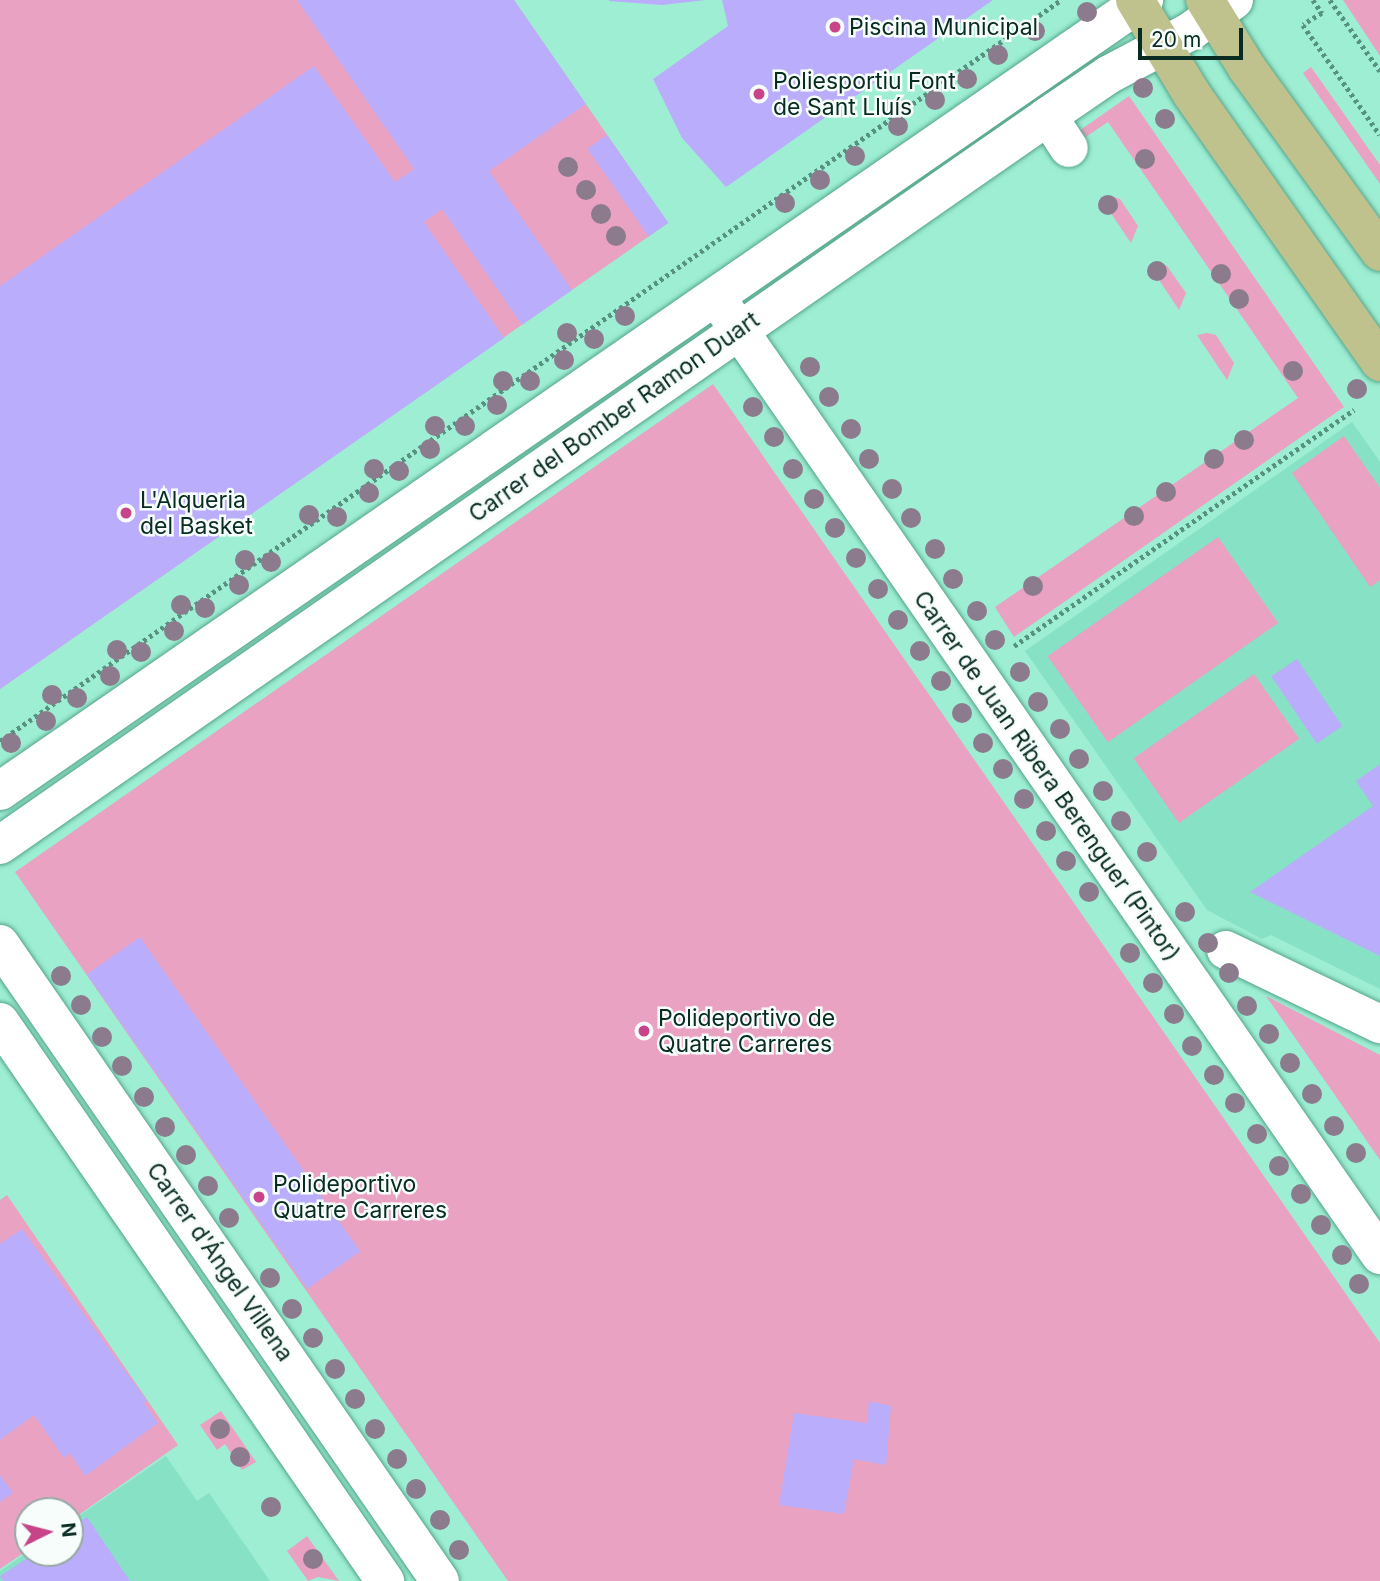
<!DOCTYPE html>
<html>
<head>
<meta charset="utf-8">
<style>
  body { margin:0 }
  #map { position:relative; width:1380px; height:1581px; overflow:hidden; background:#9deed3; font-family:Inter,sans-serif }
  div>[style] { position:absolute }
  .built>* { inset:0; background:#87e1c5 }
  .green>* { inset:0; background:#eaa2c2; transform-origin:0 0 }
  .building>* { inset:0; background:#baadfb; transform-origin:0 0 }
  .path>* { height:4.5px; margin-top:-2.25px; transform-origin:0; background:repeating-linear-gradient(90deg,#579280 0 3.5px,transparent 0 7px) }
  .roads { filter:drop-shadow(0 0 2px #54a48b) drop-shadow(0 0 2px #54a48b) }
  .minor>* { height:38px; margin:-19px; padding:0 19px; transform-origin:19px; border-radius:19px; background:#fff }
  .major>* { height:38px; margin:-19px; padding:0 19px; transform-origin:19px; border-radius:19px; background:#bfc28c }
  .trees>* { width:20px; height:20px; margin:-10px; border-radius:50%; background:#8b7b8c }
  .dots>* { width:19px; height:19px; translate:-50% -50%; box-sizing:border-box; border:4px solid #f6fdfa; border-radius:50% }
  span { translate:-50% -50%; white-space:nowrap; text-align:center; line-height:1.15; -webkit-text-stroke:5px #f6fdfa; paint-order:stroke }
  .poi-label { font-size:23px; color:#082b22 }
  .left { translate:0 -50%; text-align:left }
  .street-label { font-size:23px; color:#082b22 }
  .north { position:absolute; left:14px; top:1497px; width:70px; height:70px; box-sizing:border-box; background:#f6fdfa; border:2px solid #97a9a4; border-radius:50%; rotate:84deg; font-size:19px; font-weight:700; line-height:28px; text-align:center; color:#082b22 }
  .north::after { content:''; display:block; margin:auto; width:24px; height:32px; background:#c74489; clip-path:polygon(50% 0,100% 100%,50% 72%,0 100%) }
  .scale { position:absolute; left:1138px; top:28px; width:105px; height:32px; box-sizing:border-box; border:4px solid #082b22; border-top:0; padding-left:9px; font-size:21px; line-height:24px; white-space:nowrap; color:#082b22; -webkit-text-stroke:5px #f6fdfa; paint-order:stroke }
</style>
</head>
<body>
<div id="map">
  <div class="built">
    <i style="clip-path:polygon(1352px 422px,1380px 462px,1380px 989px,1271px 935px,1262px 939px,1207px 910px,1025px 651px)"></i>
    <i style="clip-path:polygon(166px 1456px,197px 1501px,209px 1493px,270px 1581px,0 1581px,0 1571px,28px 1552px,70px 1553px,70px 1522px)"></i>
  </div>
  <div class="green">
    <i style="clip-path:polygon(0 0,514px 0,668px 223px,0 689px)"></i>
    <i style="clip-path:polygon(1343px 0,1380px 0,1380px 56px)"></i>
    <i style="clip-path:polygon(1311px 67px,1380px 165px,1380px 184px,1303px 73px)"></i>
    <i style="clip-path:polygon(1129px 96px,1344px 407px,1014px 637px,995px 607px,1298px 398px,1108px 122px,1081px 140px,1076px 133px)"></i>
    <i style="clip-path:polygon(1111px 196px,1120px 199px,1138px 226px,1131px 243px,1100px 197px)"></i>
    <i style="clip-path:polygon(1158px 263px,1167px 266px,1186px 293px,1179px 310px,1149px 265px)"></i>
    <i style="clip-path:polygon(1207px 333px,1216px 335px,1234px 363px,1227px 380px,1197px 335px)"></i>
    <i style="clip-path:polygon(713px 384px,1380px 1343px,1380px 1581px,508px 1581px,15px 872px)"></i>
    <i style="clip-path:polygon(1344px 436px,1380px 488px,1380px 580px,1370px 587px,1292px 473px)"></i>
    <i style="left:1218px;top:537px;width:105px;height:208px;rotate:55deg"></i>
    <i style="left:1254px;top:674px;width:79px;height:147px;rotate:55deg"></i>
    <i style="clip-path:polygon(1266px 996px,1380px 1055px,1380px 1160px)"></i>
    <i style="clip-path:polygon(7px 1195px,178px 1445px,70px 1521px,70px 1511px,28px 1511px,28px 1550px,0 1569px,0 1200px)"></i>
    <i style="clip-path:polygon(221px 1411px,256px 1462px,242px 1470px,225px 1444px,217px 1450px,200px 1425px)"></i>
    <i style="clip-path:polygon(307px 1536px,339px 1581px,318px 1577px,308px 1581px,287px 1551px)"></i>
  </div>
  <div class="building">
    <i style="clip-path:polygon(297px 0,514px 0,586px 104px,489px 171px,572px 290px,522px 325px,442px 209px,424px 222px,504px 338px,0 689px,0 286px,314px 66px,395px 182px,414px 169px)"></i>
    <i style="clip-path:polygon(706px 0,662px 5px,609px 1px,609px 0)"></i>
    <i style="clip-path:polygon(722px 0,993px 0,726px 187px,682px 138px,653px 79px,728px 26px)"></i>
    <i style="left:607px;top:135px;width:107px;height:24px;rotate:55deg"></i>
    <i style="left:1297px;top:659px;width:81px;height:31px;rotate:56deg"></i>
    <i style="clip-path:polygon(1380px 764px,1380px 956px,1250px 892px,1373px 806px,1356px 781px)"></i>
    <i style="left:140px;top:937px;width:384px;height:65px;rotate:55deg"></i>
    <i style="clip-path:polygon(22px 1229px,147px 1401px,144px 1403px,158px 1423px,85px 1476px,70px 1453px,64px 1458px,34px 1415px,0 1440px,0 1244px)"></i>
    <i style="clip-path:polygon(869px 1401px,891px 1406px,886px 1465px,854px 1459px,844px 1514px,779px 1505px,794px 1413px,867px 1423px)"></i>
    <i style="clip-path:polygon(0 1475px,13px 1493px,0 1502px)"></i>
    <i style="clip-path:polygon(87px 1517px,130px 1581px,3px 1581px,0 1576px,35px 1553px,70px 1553px,70px 1529px)"></i>
  </div>
  <div class="path">
    <i style="left:1313px;top:0;width:16px;rotate:55deg"></i>
    <i style="left:1322px;top:13px;width:22px;rotate:148deg"></i>
    <i style="left:1303px;top:25px;width:134px;rotate:55deg"></i>
    <i style="left:1330px;top:0;width:87px;rotate:54.8deg"></i>
    <i style="left:1014px;top:646px;width:414px;rotate:-34.8deg"></i>
    <i style="left:0;top:741px;width:1294px;rotate:-34.93deg"></i>
  </div>
  <div class="roads">
    <div class="minor">
      <i style="left:1048px;top:116px;width:38px;rotate:57deg"></i>
      <i style="left:725px;top:310px;width:1150px;rotate:55.27deg"></i>
      <i style="left:0;top:791px;width:1391px;rotate:-34.66deg"></i>
      <i style="left:0;top:845px;width:1277px;rotate:-34.82deg"></i>
      <i style="left:1048px;top:116px;width:73px;rotate:-34.3deg"></i>
      <i style="left:1108px;top:75px;width:94px;rotate:-27.9deg"></i>
      <i style="left:1191px;top:31px;width:53px;rotate:-35.8deg"></i>
      <i style="left:0;top:944px;width:774px;rotate:55.37deg"></i>
      <i style="left:1226px;top:950px;width:171px;rotate:25.7deg"></i>
      <i style="left:0;top:1022px;width:679px;rotate:55.44deg"></i>
    </div>
    <div class="major">
      <i style="left:1135px;top:0;width:109px;rotate:58.9deg"></i>
      <i style="left:1191px;top:93px;width:329px;rotate:54.9deg"></i>
      <i style="left:1205px;top:0;width:80px;rotate:58.3deg"></i>
      <i style="left:1247px;top:68px;width:227px;rotate:54.1deg"></i>
    </div>
  </div>
  <div class="trees">
    <i style="left:1087px;top:12px"></i>
    <i style="left:1035px;top:31px"></i>
    <i style="left:998px;top:55px"></i>
    <i style="left:967px;top:79px"></i>
    <i style="left:1143px;top:88px"></i>
    <i style="left:935px;top:100px"></i>
    <i style="left:1165px;top:119px"></i>
    <i style="left:898px;top:126px"></i>
    <i style="left:855px;top:156px"></i>
    <i style="left:1145px;top:159px"></i>
    <i style="left:568px;top:167px"></i>
    <i style="left:820px;top:180px"></i>
    <i style="left:586px;top:190px"></i>
    <i style="left:785px;top:203px"></i>
    <i style="left:1108px;top:205px"></i>
    <i style="left:601px;top:214px"></i>
    <i style="left:616px;top:236px"></i>
    <i style="left:1157px;top:271px"></i>
    <i style="left:1221px;top:274px"></i>
    <i style="left:1239px;top:299px"></i>
    <i style="left:625px;top:316px"></i>
    <i style="left:567px;top:333px"></i>
    <i style="left:594px;top:339px"></i>
    <i style="left:564px;top:360px"></i>
    <i style="left:810px;top:367px"></i>
    <i style="left:1293px;top:371px"></i>
    <i style="left:503px;top:381px"></i>
    <i style="left:530px;top:381px"></i>
    <i style="left:1357px;top:389px"></i>
    <i style="left:829px;top:397px"></i>
    <i style="left:497px;top:405px"></i>
    <i style="left:753px;top:407px"></i>
    <i style="left:435px;top:426px"></i>
    <i style="left:465px;top:426px"></i>
    <i style="left:851px;top:429px"></i>
    <i style="left:774px;top:437px"></i>
    <i style="left:1244px;top:440px"></i>
    <i style="left:430px;top:449px"></i>
    <i style="left:869px;top:459px"></i>
    <i style="left:1214px;top:459px"></i>
    <i style="left:374px;top:469px"></i>
    <i style="left:793px;top:469px"></i>
    <i style="left:399px;top:471px"></i>
    <i style="left:892px;top:489px"></i>
    <i style="left:1166px;top:492px"></i>
    <i style="left:369px;top:493px"></i>
    <i style="left:814px;top:499px"></i>
    <i style="left:309px;top:515px"></i>
    <i style="left:1134px;top:516px"></i>
    <i style="left:337px;top:517px"></i>
    <i style="left:911px;top:518px"></i>
    <i style="left:835px;top:528px"></i>
    <i style="left:935px;top:549px"></i>
    <i style="left:856px;top:558px"></i>
    <i style="left:245px;top:560px"></i>
    <i style="left:271px;top:562px"></i>
    <i style="left:953px;top:579px"></i>
    <i style="left:239px;top:585px"></i>
    <i style="left:1033px;top:586px"></i>
    <i style="left:878px;top:589px"></i>
    <i style="left:181px;top:605px"></i>
    <i style="left:205px;top:608px"></i>
    <i style="left:977px;top:611px"></i>
    <i style="left:898px;top:620px"></i>
    <i style="left:174px;top:631px"></i>
    <i style="left:995px;top:640px"></i>
    <i style="left:117px;top:650px"></i>
    <i style="left:920px;top:651px"></i>
    <i style="left:141px;top:652px"></i>
    <i style="left:1020px;top:672px"></i>
    <i style="left:110px;top:676px"></i>
    <i style="left:941px;top:681px"></i>
    <i style="left:52px;top:695px"></i>
    <i style="left:77px;top:698px"></i>
    <i style="left:1038px;top:702px"></i>
    <i style="left:962px;top:713px"></i>
    <i style="left:46px;top:721px"></i>
    <i style="left:1060px;top:729px"></i>
    <i style="left:11px;top:743px"></i>
    <i style="left:983px;top:743px"></i>
    <i style="left:1079px;top:759px"></i>
    <i style="left:1003px;top:769px"></i>
    <i style="left:1103px;top:791px"></i>
    <i style="left:1024px;top:799px"></i>
    <i style="left:1121px;top:821px"></i>
    <i style="left:1046px;top:831px"></i>
    <i style="left:1147px;top:852px"></i>
    <i style="left:1066px;top:861px"></i>
    <i style="left:1089px;top:892px"></i>
    <i style="left:1185px;top:912px"></i>
    <i style="left:1208px;top:943px"></i>
    <i style="left:1130px;top:953px"></i>
    <i style="left:1229px;top:973px"></i>
    <i style="left:61px;top:976px"></i>
    <i style="left:1153px;top:983px"></i>
    <i style="left:81px;top:1005px"></i>
    <i style="left:1247px;top:1006px"></i>
    <i style="left:1174px;top:1014px"></i>
    <i style="left:1269px;top:1034px"></i>
    <i style="left:102px;top:1037px"></i>
    <i style="left:1192px;top:1046px"></i>
    <i style="left:1290px;top:1063px"></i>
    <i style="left:122px;top:1066px"></i>
    <i style="left:1214px;top:1075px"></i>
    <i style="left:1312px;top:1094px"></i>
    <i style="left:144px;top:1097px"></i>
    <i style="left:1235px;top:1103px"></i>
    <i style="left:1334px;top:1126px"></i>
    <i style="left:165px;top:1127px"></i>
    <i style="left:1257px;top:1134px"></i>
    <i style="left:1356px;top:1153px"></i>
    <i style="left:186px;top:1155px"></i>
    <i style="left:1279px;top:1166px"></i>
    <i style="left:208px;top:1186px"></i>
    <i style="left:1301px;top:1194px"></i>
    <i style="left:229px;top:1218px"></i>
    <i style="left:1321px;top:1225px"></i>
    <i style="left:1342px;top:1255px"></i>
    <i style="left:270px;top:1278px"></i>
    <i style="left:1359px;top:1284px"></i>
    <i style="left:292px;top:1309px"></i>
    <i style="left:313px;top:1338px"></i>
    <i style="left:335px;top:1369px"></i>
    <i style="left:355px;top:1399px"></i>
    <i style="left:220px;top:1429px"></i>
    <i style="left:375px;top:1429px"></i>
    <i style="left:240px;top:1457px"></i>
    <i style="left:397px;top:1459px"></i>
    <i style="left:416px;top:1489px"></i>
    <i style="left:271px;top:1507px"></i>
    <i style="left:440px;top:1520px"></i>
    <i style="left:459px;top:1550px"></i>
    <i style="left:313px;top:1559px"></i>
  </div>
  <div class="dots">
    <i style="left:835px;top:27px;background:#c74489"></i>
    <i style="left:759px;top:94px;background:#c74489"></i>
    <i style="left:126px;top:513px;background:#c74489"></i>
    <i style="left:644px;top:1031px;background:#c74489"></i>
    <i style="left:259px;top:1197px;background:#c74489"></i>
  </div>
  <div class="poi-label">
    <span class="left" style="left:849px;top:27px">Piscina Municipal</span>
    <span class="left" style="left:773px;top:94px">Poliesportiu Font<br>de Sant Lluís</span>
    <span class="left" style="left:140px;top:513px">L'Alqueria<br>del Basket</span>
    <span class="left" style="left:658px;top:1031px">Polideportivo de<br>Quatre Carreres</span>
    <span class="left" style="left:273px;top:1197px">Polideportivo<br>Quatre Carreres</span>
  </div>
  <div class="street-label">
    <span style="left:614px;top:417px;rotate:-35deg">Carrer del Bomber Ramon Duart</span>
    <span style="left:1047px;top:776px;rotate:55deg">Carrer de Juan Ribera Berenguer (Pintor)</span>
    <span style="left:220px;top:1262px;rotate:55deg">Carrer d'Ángel Villena</span>
  </div>
  <div class="north">N</div>
  <div class="scale">20 m</div>
</div>
</body>
</html>
